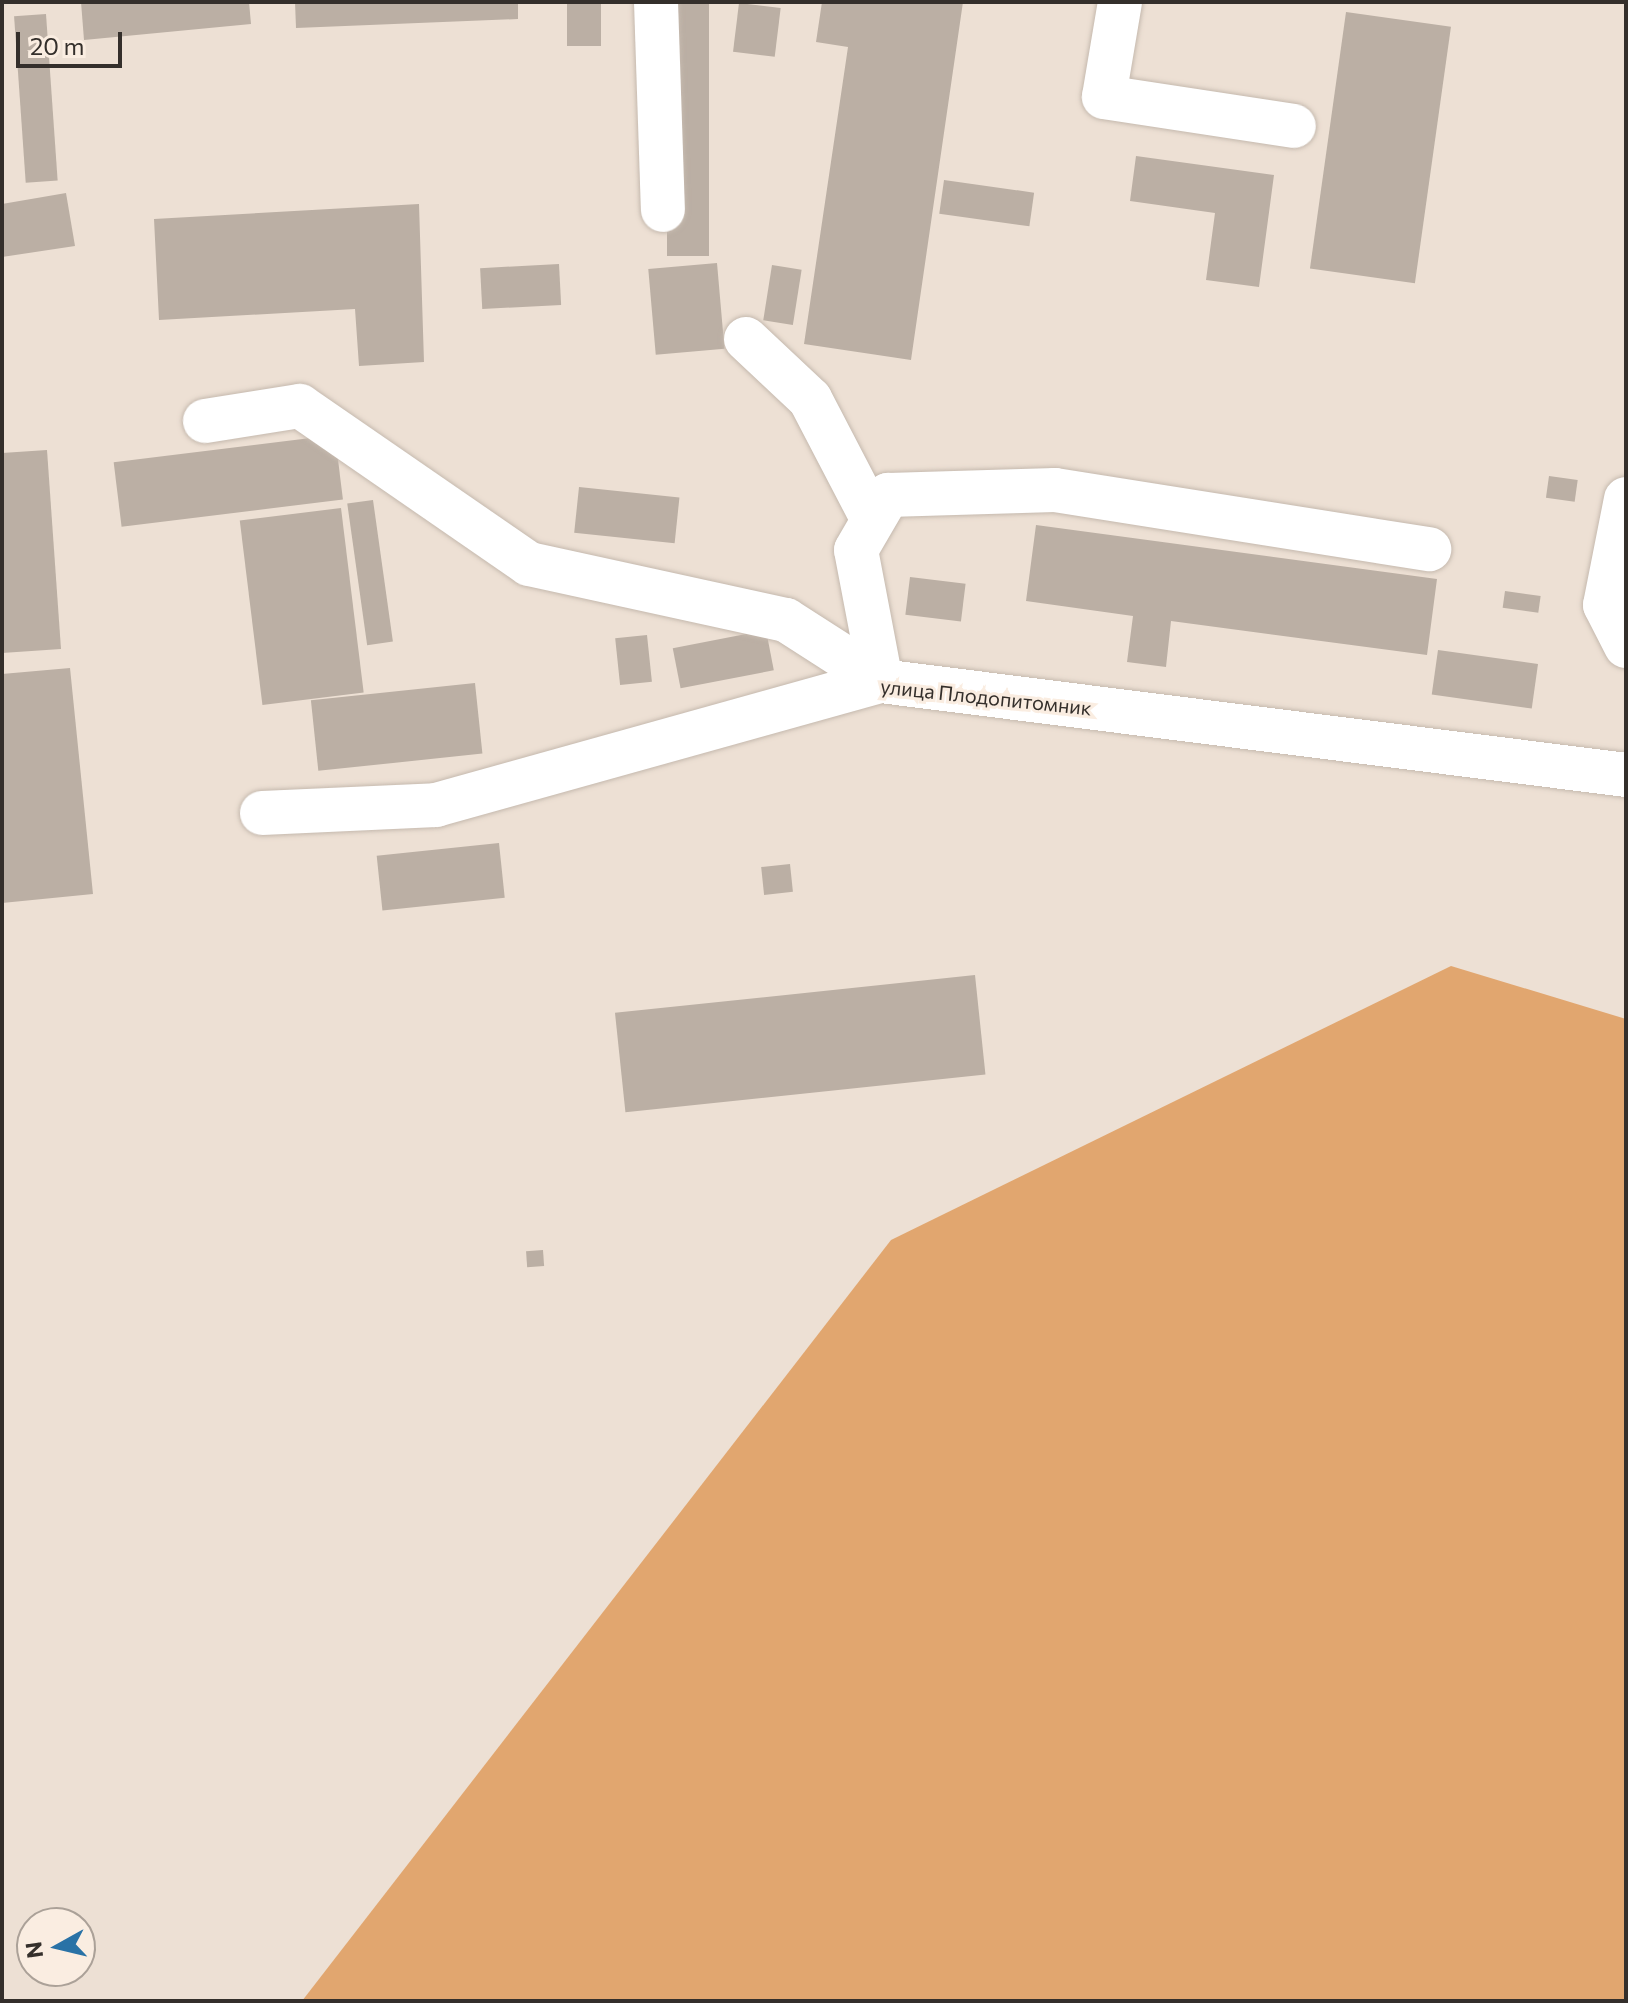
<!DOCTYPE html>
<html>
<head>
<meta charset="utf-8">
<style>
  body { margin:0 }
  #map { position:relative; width:1628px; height:2003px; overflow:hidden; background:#ede0d4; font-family:Commissioner,sans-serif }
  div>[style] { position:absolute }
  .forest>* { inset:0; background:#e1a66f }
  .building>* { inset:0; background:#bbafa4; transform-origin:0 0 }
  .roads { filter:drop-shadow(0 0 2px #c5b9ae) drop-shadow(0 0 2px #c5b9ae) }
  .minor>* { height:44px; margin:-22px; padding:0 22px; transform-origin:22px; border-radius:22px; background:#fff }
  span { translate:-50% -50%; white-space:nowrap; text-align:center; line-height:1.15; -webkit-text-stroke:6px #faede1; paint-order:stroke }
  .street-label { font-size:20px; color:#342f2b }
  .frame { position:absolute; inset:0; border:4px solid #342f2b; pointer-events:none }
  .north { position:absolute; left:16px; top:1907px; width:80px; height:80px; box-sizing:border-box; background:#faede1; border:2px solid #aba198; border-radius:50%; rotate:262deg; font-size:22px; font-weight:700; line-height:32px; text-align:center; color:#342f2b }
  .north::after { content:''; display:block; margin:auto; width:28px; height:36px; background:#2972a6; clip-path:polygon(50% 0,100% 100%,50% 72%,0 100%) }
  .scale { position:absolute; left:16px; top:32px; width:106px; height:36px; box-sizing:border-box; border:4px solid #342f2b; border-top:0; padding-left:10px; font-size:24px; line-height:28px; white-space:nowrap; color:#342f2b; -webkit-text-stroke:6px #faede1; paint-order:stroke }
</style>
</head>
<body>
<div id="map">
  <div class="forest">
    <i style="clip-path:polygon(1451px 966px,1626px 1019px,1626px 2001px,302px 2001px,891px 1240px)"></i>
  </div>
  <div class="building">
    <i style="clip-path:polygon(81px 2px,249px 2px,251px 24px,84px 40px)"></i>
    <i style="clip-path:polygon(295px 2px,518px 2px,518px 19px,296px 28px)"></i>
    <i style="left:567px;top:2px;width:34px;height:44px"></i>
    <i style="left:667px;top:2px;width:42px;height:254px"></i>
    <i style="clip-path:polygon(822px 2px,963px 2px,911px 360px,804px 344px,848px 47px,816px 42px)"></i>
    <i style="left:739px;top:3px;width:42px;height:49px;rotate:7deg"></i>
    <i style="left:1346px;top:12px;width:106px;height:259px;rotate:8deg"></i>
    <i style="left:46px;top:14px;width:167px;height:32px;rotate:86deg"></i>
    <i style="clip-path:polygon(1136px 156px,1274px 175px,1259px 287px,1206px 280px,1215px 213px,1130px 201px)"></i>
    <i style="left:944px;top:180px;width:91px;height:34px;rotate:8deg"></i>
    <i style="clip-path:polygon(66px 193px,75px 246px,2px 257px,2px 204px)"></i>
    <i style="clip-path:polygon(419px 204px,424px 362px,359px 366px,355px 309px,159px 320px,154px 219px)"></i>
    <i style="left:717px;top:263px;width:86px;height:69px;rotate:85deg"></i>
    <i style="left:559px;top:264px;width:41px;height:79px;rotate:87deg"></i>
    <i style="left:772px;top:265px;width:30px;height:56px;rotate:9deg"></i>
    <i style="left:335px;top:435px;width:65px;height:223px;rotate:83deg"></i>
    <i style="clip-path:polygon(47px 450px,61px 649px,2px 653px,2px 453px)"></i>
    <i style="left:1549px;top:476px;width:29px;height:22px;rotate:8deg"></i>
    <i style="left:579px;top:487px;width:101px;height:46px;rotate:6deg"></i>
    <i style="left:373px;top:500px;width:143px;height:26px;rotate:82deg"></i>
    <i style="left:341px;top:508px;width:186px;height:102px;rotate:83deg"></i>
    <i style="clip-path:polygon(1036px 525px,1437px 579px,1427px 655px,1171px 621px,1166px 667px,1127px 662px,1133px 616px,1026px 601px)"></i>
    <i style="left:910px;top:577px;width:56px;height:38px;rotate:7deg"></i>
    <i style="left:1505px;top:591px;width:36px;height:17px;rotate:8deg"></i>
    <i style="left:766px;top:630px;width:41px;height:95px;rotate:79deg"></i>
    <i style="left:647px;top:635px;width:47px;height:32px;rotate:84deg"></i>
    <i style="left:1438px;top:650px;width:101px;height:45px;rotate:8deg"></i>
    <i style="clip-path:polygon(70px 668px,93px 894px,2px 903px,2px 674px)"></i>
    <i style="left:475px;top:683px;width:71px;height:165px;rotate:84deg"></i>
    <i style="left:499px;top:843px;width:55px;height:123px;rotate:84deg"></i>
    <i style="left:790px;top:864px;width:28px;height:29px;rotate:84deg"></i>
    <i style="left:975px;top:975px;width:100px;height:362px;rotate:84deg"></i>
    <i style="left:543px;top:1250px;width:16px;height:17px;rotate:86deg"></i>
  </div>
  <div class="roads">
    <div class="minor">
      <i style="left:656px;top:2px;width:208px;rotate:88.1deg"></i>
      <i style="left:1120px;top:2px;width:96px;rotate:99.6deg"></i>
      <i style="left:1104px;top:97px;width:192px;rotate:8.7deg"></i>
      <i style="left:746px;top:339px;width:88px;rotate:43.2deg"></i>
      <i style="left:810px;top:399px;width:136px;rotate:62.5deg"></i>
      <i style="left:205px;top:421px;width:96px;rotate:-9deg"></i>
      <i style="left:300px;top:406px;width:278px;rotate:34.6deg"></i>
      <i style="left:529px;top:564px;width:263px;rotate:12.3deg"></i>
      <i style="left:786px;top:620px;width:113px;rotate:32.7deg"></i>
      <i style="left:881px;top:681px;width:133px;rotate:-100.8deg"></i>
      <i style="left:856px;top:550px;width:64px;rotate:-59.8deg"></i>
      <i style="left:888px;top:495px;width:167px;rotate:-1.7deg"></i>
      <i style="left:1055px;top:490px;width:379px;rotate:9deg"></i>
      <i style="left:1626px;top:499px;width:108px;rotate:101.2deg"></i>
      <i style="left:1605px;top:605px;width:46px;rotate:62.9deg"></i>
      <i style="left:262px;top:813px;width:174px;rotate:-2.6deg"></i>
      <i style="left:436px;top:805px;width:462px;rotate:-15.6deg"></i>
      <i style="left:881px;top:681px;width:751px;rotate:7.19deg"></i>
    </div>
  </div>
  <div class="street-label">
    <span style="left:986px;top:697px;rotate:6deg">улица Плодопитомник</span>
  </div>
  <div class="frame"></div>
  <div class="north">N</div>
  <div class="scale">20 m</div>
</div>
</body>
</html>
